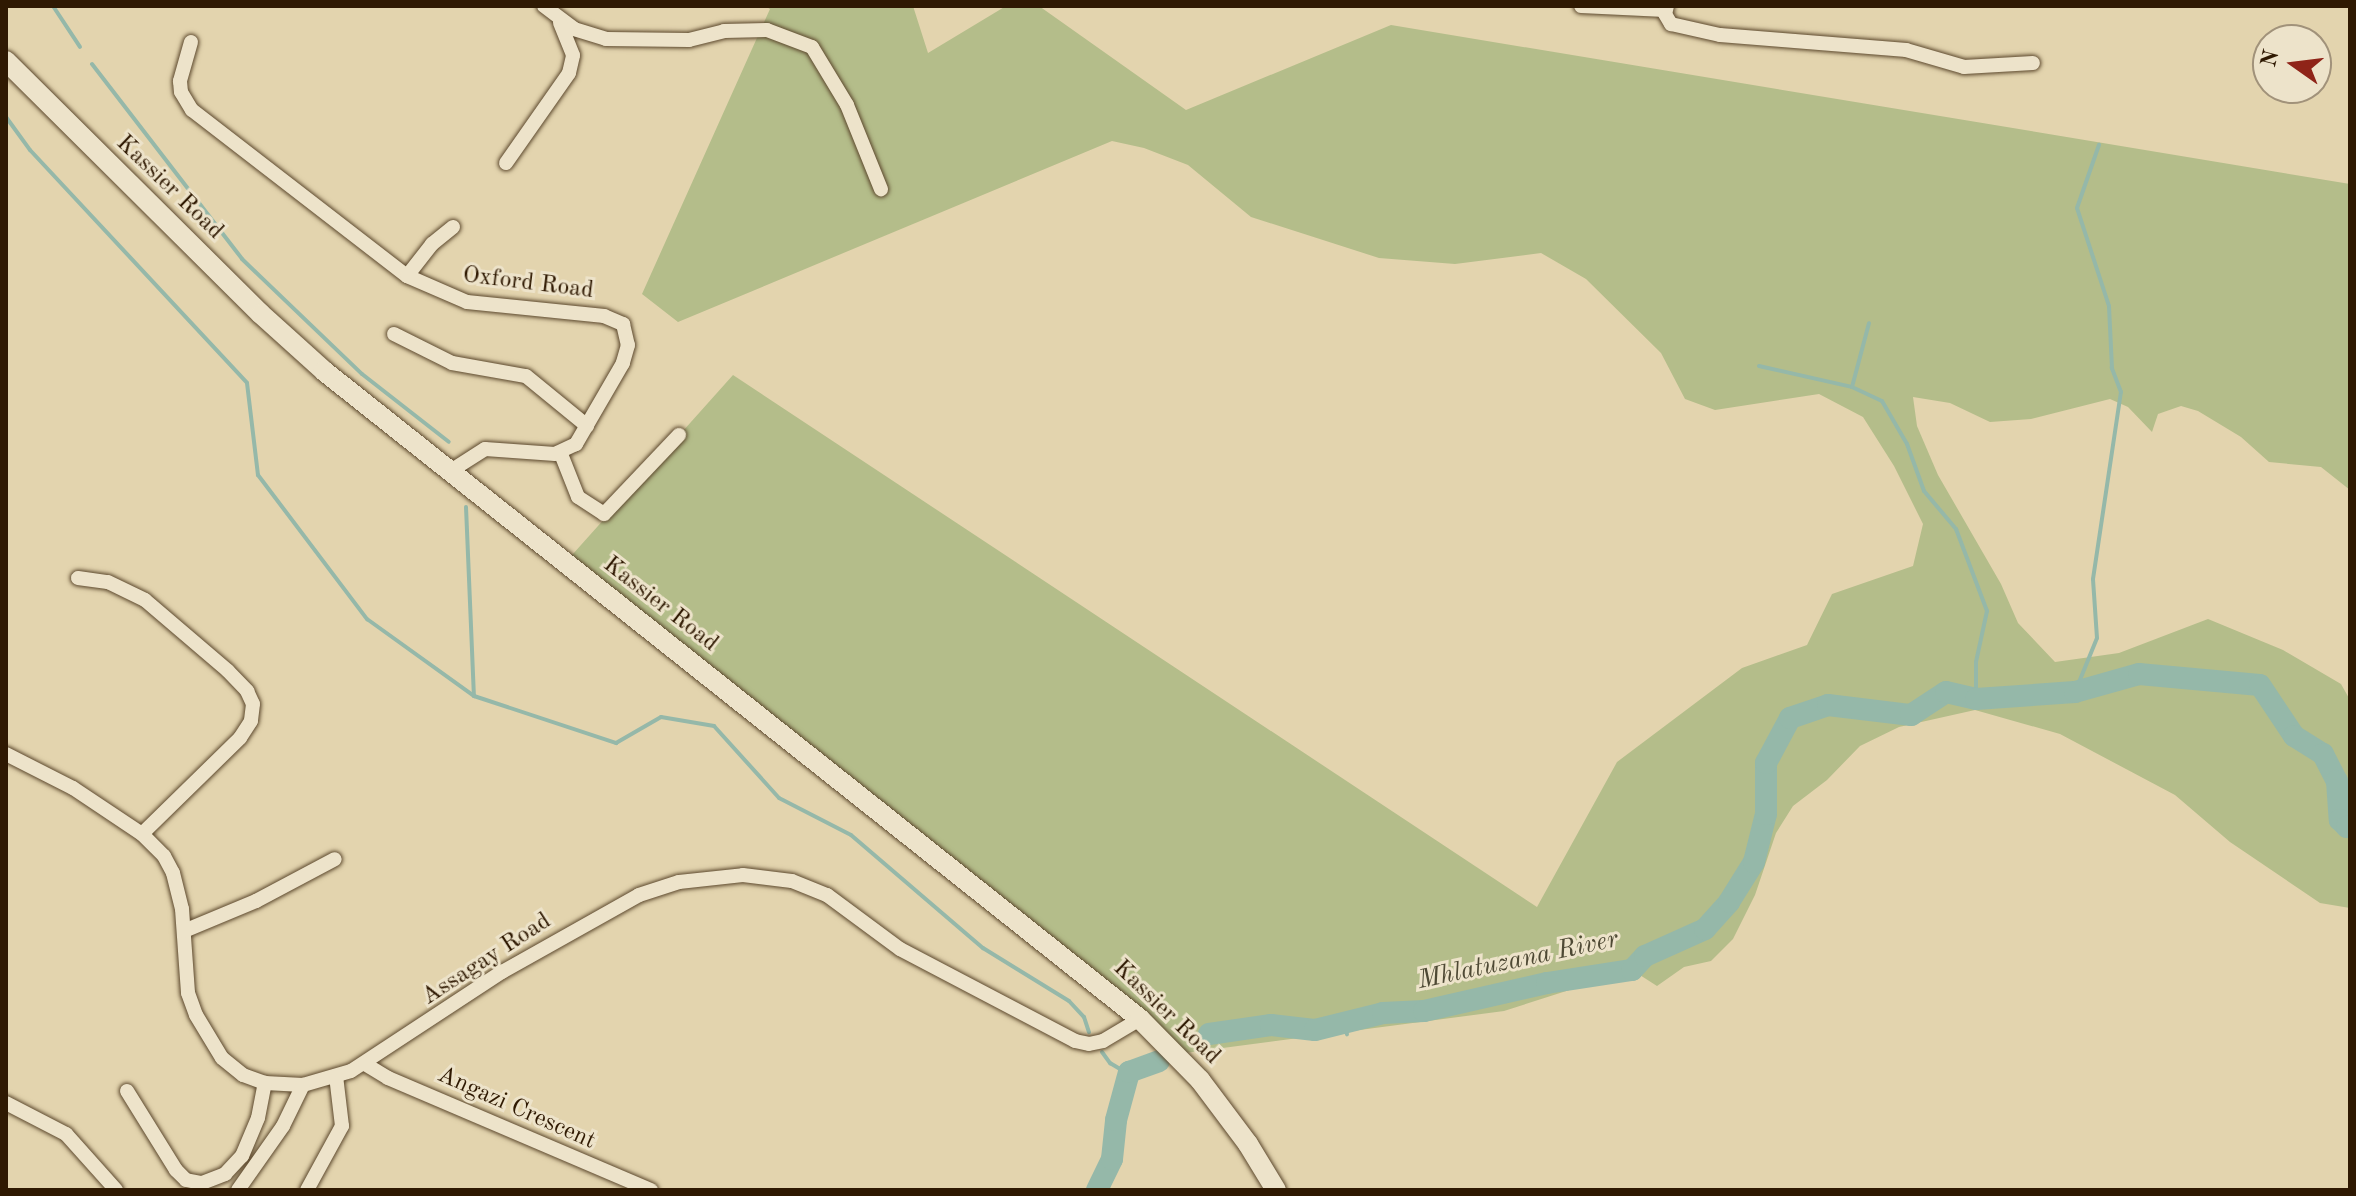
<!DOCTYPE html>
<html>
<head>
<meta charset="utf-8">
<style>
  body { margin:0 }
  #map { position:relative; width:2356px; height:1196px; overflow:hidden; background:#e3d4ae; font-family:"Old Standard TT",serif }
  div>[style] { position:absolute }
  .green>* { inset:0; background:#b4bd8a }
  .stream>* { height:4px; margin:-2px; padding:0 2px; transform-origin:2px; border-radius:2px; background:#95b8a9 }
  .river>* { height:22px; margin:-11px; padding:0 11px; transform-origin:11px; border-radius:11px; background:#95b8a9 }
  .roads { filter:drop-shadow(0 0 2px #5c482d) drop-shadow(0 0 2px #5c482d) }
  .street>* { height:14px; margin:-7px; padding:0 7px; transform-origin:7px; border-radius:7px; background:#ede3ca }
  .secondary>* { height:20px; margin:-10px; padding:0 10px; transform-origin:10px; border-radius:10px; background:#ede3ca }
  span { translate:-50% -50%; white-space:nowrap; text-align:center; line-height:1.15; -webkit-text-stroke:6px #ede3ca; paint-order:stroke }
  .street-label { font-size:24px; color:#2f1902 }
  .water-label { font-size:26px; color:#4e4934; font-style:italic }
  .frame { position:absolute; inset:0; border:8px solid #2f1902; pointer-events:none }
  .north { position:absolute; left:2252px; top:24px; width:80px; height:80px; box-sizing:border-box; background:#ede3ca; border:2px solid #a1927a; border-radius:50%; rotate:284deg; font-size:22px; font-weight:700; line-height:32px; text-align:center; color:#2f1902 }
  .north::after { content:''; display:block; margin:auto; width:28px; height:36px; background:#8f2418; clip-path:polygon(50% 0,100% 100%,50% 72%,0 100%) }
</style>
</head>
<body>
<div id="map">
  <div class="green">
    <i style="clip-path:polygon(765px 6px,913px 6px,928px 53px,1006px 6px,1039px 6px,1186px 110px,1391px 25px,2350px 184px,2350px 490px,2321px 467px,2269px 462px,2241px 437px,2198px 411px,2181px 406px,2158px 414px,2152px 432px,2128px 407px,2110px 399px,2031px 419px,1990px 422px,1950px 403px,1913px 397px,1917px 426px,1938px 475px,2001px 584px,2018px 623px,2055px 662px,2119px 653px,2208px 619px,2283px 650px,2341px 684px,2350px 700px,2350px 908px,2320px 903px,2230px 842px,2175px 795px,2060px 734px,1975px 710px,1899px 727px,1860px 746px,1827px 780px,1793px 806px,1776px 833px,1755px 895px,1733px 939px,1711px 961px,1684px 967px,1657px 986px,1632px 970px,1504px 1011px,1177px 1054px,564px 564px,733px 375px,1537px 907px,1617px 762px,1742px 668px,1807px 645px,1832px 594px,1913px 566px,1923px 524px,1894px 466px,1863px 417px,1819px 394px,1715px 410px,1685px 399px,1661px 353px,1586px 279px,1541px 253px,1455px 264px,1379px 258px,1251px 217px,1188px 165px,1144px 148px,1112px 141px,678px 322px,642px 294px,770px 9px)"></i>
  </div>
  <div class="stream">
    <i style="left:53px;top:6px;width:49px;rotate:56.6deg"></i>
    <i style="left:92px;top:64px;width:246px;rotate:52.4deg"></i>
    <i style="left:242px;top:259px;width:166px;rotate:43.8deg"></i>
    <i style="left:362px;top:374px;width:110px;rotate:38deg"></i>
    <i style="left:6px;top:117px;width:41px;rotate:54deg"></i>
    <i style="left:30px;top:150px;width:318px;rotate:47deg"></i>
    <i style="left:247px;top:383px;width:93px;rotate:83.2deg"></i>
    <i style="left:258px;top:475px;width:181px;rotate:52.9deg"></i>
    <i style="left:367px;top:619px;width:132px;rotate:35.7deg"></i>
    <i style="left:474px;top:696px;width:150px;rotate:18.3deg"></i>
    <i style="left:616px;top:743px;width:52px;rotate:-30deg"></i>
    <i style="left:661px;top:717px;width:54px;rotate:9.6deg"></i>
    <i style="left:714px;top:726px;width:97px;rotate:47.9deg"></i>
    <i style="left:779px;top:798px;width:81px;rotate:27.2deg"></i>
    <i style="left:851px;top:835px;width:174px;rotate:40.6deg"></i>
    <i style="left:983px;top:948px;width:101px;rotate:31.6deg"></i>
    <i style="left:1069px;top:1001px;width:22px;rotate:47deg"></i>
    <i style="left:1084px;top:1017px;width:16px;rotate:72deg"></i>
    <i style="left:1759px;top:366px;width:95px;rotate:12.7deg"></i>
    <i style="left:1852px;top:387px;width:33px;rotate:25deg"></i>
    <i style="left:1882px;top:401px;width:50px;rotate:59.8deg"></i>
    <i style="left:1907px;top:444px;width:50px;rotate:70.1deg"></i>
    <i style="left:1924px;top:491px;width:50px;rotate:49.9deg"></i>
    <i style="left:1956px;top:529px;width:88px;rotate:69.3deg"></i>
    <i style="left:1987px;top:611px;width:52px;rotate:102.2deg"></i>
    <i style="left:1976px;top:662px;width:37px;rotate:90deg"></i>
    <i style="left:1852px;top:387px;width:66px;rotate:-75.1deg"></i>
    <i style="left:466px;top:507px;width:189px;rotate:87.6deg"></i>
    <i style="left:2075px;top:692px;width:58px;rotate:-67.8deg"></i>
    <i style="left:2097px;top:638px;width:59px;rotate:-93.9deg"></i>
    <i style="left:2093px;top:579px;width:189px;rotate:-81.5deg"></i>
    <i style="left:2121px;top:392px;width:26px;rotate:-111deg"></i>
    <i style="left:2112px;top:368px;width:62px;rotate:-92.8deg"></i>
    <i style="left:2109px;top:306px;width:103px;rotate:-108.1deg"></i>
    <i style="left:2077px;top:208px;width:67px;rotate:-70.8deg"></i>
    <i style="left:1343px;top:1022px;width:13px;rotate:72deg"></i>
    <i style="left:1102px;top:1052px;width:14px;rotate:54deg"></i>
    <i style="left:1110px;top:1063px;width:21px;rotate:31deg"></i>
  </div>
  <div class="river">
    <i style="left:1209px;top:1034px;width:63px;rotate:-8.3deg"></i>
    <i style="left:1271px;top:1025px;width:44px;rotate:6.5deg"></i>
    <i style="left:1315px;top:1030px;width:70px;rotate:-14deg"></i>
    <i style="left:1383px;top:1013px;width:41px;rotate:-2.8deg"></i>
    <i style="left:1424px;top:1011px;width:126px;rotate:-12.8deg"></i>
    <i style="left:1547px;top:983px;width:86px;rotate:-8.7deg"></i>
    <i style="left:1632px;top:970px;width:19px;rotate:-47deg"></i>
    <i style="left:1645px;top:956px;width:66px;rotate:-24.2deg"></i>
    <i style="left:1705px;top:929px;width:36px;rotate:-48deg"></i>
    <i style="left:1729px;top:902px;width:47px;rotate:-58deg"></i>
    <i style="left:1754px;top:862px;width:49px;rotate:-76deg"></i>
    <i style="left:1766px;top:814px;width:51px;rotate:-90deg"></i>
    <i style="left:1766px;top:763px;width:51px;rotate:-61.9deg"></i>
    <i style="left:1790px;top:718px;width:40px;rotate:-18.9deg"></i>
    <i style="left:1828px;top:705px;width:84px;rotate:6.9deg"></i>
    <i style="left:1911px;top:715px;width:42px;rotate:-33.3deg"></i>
    <i style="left:1946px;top:692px;width:31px;rotate:13deg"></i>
    <i style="left:1976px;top:699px;width:99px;rotate:-4deg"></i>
    <i style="left:2075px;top:692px;width:66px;rotate:-15.7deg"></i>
    <i style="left:2139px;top:674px;width:121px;rotate:5.2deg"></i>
    <i style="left:2260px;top:685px;width:61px;rotate:56.3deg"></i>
    <i style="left:2294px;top:736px;width:34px;rotate:32deg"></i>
    <i style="left:2323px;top:754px;width:30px;rotate:63deg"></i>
    <i style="left:2337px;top:781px;width:39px;rotate:86deg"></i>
    <i style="left:2340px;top:820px;width:10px;rotate:45deg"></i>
    <i style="left:2347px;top:827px;width:3px;rotate:-18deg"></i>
    <i style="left:1097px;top:1190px;width:34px;rotate:-64deg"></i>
    <i style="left:1112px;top:1159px;width:39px;rotate:-84deg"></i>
    <i style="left:1116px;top:1120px;width:50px;rotate:-74.8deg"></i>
    <i style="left:1129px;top:1072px;width:32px;rotate:-20deg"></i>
  </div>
  <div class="roads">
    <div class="street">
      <i style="left:544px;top:6px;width:38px;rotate:37deg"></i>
      <i style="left:574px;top:29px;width:34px;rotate:17deg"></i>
      <i style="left:606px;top:39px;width:83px;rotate:0.7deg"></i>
      <i style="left:689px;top:40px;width:36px;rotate:-14deg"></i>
      <i style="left:724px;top:31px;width:43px;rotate:-1.3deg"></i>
      <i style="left:767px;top:30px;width:48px;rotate:20.7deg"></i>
      <i style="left:812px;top:47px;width:68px;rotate:58.9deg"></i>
      <i style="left:847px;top:105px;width:91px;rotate:68deg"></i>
      <i style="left:1581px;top:6px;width:84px;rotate:2.7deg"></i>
      <i style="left:1667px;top:6px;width:8px;rotate:104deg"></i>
      <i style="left:1665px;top:14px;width:12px;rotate:59deg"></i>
      <i style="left:1671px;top:24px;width:50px;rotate:12.7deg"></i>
      <i style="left:1720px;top:35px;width:187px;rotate:4.6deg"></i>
      <i style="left:1906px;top:50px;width:60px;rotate:16.3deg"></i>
      <i style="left:1964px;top:67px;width:69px;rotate:-3.3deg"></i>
      <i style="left:191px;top:42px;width:41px;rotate:105.8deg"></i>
      <i style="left:180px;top:81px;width:11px;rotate:85deg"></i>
      <i style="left:181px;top:92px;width:21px;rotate:59deg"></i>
      <i style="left:192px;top:110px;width:272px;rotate:37.7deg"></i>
      <i style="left:407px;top:276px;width:65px;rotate:23.4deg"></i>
      <i style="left:467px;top:302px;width:138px;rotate:5.8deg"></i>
      <i style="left:604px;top:316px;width:21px;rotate:23deg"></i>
      <i style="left:623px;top:324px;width:22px;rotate:77deg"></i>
      <i style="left:628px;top:345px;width:19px;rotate:106deg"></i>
      <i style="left:623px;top:363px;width:94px;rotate:120.1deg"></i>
      <i style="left:576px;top:444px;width:23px;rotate:155deg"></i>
      <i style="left:555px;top:454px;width:70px;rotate:-175.9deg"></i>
      <i style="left:485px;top:449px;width:43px;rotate:147.4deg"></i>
      <i style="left:506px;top:163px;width:110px;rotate:-55deg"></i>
      <i style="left:569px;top:73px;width:18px;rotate:-77deg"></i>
      <i style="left:573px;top:55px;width:35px;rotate:-112deg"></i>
      <i style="left:407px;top:276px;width:41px;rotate:-52deg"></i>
      <i style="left:432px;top:244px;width:27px;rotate:-39deg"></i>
      <i style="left:394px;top:334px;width:65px;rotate:26.6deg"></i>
      <i style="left:452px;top:363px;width:75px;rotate:10deg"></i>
      <i style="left:526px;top:376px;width:79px;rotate:39.3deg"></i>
      <i style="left:561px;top:454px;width:46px;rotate:68.4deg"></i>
      <i style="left:578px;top:497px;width:31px;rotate:33deg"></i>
      <i style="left:604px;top:514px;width:109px;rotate:-46.5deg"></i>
      <i style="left:78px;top:578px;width:30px;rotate:8deg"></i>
      <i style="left:108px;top:582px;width:41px;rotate:25.9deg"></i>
      <i style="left:145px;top:600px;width:109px;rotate:40.5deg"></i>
      <i style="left:228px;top:671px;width:28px;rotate:46deg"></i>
      <i style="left:247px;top:691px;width:14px;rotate:65deg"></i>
      <i style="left:253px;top:704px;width:17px;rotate:97deg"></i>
      <i style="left:251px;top:721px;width:20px;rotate:123deg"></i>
      <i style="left:240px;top:738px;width:137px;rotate:135.6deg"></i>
      <i style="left:6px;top:754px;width:75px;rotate:26.9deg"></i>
      <i style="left:73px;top:788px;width:83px;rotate:33.7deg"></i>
      <i style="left:142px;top:834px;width:31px;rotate:45deg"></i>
      <i style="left:164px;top:856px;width:19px;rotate:62deg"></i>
      <i style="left:173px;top:873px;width:37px;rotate:76deg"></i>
      <i style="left:182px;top:909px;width:84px;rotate:85.9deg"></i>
      <i style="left:188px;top:993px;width:23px;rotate:70deg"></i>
      <i style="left:196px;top:1015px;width:50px;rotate:58.8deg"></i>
      <i style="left:222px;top:1058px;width:27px;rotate:39deg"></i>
      <i style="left:243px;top:1075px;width:23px;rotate:20deg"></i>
      <i style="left:265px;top:1083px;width:38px;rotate:3deg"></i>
      <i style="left:303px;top:1085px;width:50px;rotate:-16.3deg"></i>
      <i style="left:351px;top:1071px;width:181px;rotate:-33.3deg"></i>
      <i style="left:502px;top:972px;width:157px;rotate:-29.3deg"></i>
      <i style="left:639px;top:895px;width:42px;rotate:-18deg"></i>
      <i style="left:679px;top:882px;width:64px;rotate:-6.2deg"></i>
      <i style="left:743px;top:875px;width:49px;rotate:7deg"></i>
      <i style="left:792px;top:881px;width:38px;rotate:22deg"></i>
      <i style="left:827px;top:895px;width:91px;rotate:36.5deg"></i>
      <i style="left:900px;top:949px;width:198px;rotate:27.7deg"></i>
      <i style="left:1075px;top:1041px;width:14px;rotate:12deg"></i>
      <i style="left:1089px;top:1044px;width:14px;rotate:-12deg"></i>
      <i style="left:1103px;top:1041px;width:43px;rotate:-30.7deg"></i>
      <i style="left:184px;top:931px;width:78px;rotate:-22.6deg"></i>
      <i style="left:256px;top:901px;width:89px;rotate:-28deg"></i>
      <i style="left:365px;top:1064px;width:27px;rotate:31deg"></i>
      <i style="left:388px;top:1078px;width:286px;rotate:23.1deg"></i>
      <i style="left:127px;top:1091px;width:93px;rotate:58.2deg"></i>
      <i style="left:176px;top:1170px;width:14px;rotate:45deg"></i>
      <i style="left:186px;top:1180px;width:16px;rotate:11deg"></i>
      <i style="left:202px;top:1183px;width:25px;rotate:-21deg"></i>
      <i style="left:225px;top:1174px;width:25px;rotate:-47deg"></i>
      <i style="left:242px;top:1156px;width:41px;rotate:-67.2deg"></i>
      <i style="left:258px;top:1118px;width:36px;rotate:-79deg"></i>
      <i style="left:6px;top:1103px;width:68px;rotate:27.3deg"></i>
      <i style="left:66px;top:1134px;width:75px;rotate:48.2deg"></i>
      <i style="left:238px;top:1190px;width:78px;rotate:-54.9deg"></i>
      <i style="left:283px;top:1126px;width:46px;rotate:-64deg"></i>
      <i style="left:307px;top:1190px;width:73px;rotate:-61.3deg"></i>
      <i style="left:342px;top:1126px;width:50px;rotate:-96.8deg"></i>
    </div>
    <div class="secondary">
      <i style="left:6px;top:61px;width:359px;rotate:44.8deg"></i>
      <i style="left:261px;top:314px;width:85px;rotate:42.1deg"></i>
      <i style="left:324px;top:371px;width:1042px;rotate:38.45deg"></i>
      <i style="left:1140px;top:1019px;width:86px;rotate:45.5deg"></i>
      <i style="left:1200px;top:1080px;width:80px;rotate:53.1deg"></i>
      <i style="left:1248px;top:1144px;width:54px;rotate:58.7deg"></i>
    </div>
  </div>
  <div class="street-label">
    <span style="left:169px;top:188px;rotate:44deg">Kassier Road</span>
    <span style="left:528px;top:284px;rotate:7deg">Oxford Road</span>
    <span style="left:660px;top:605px;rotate:38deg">Kassier Road</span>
    <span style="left:487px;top:960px;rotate:-33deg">Assagay Road</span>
    <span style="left:1166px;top:1013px;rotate:44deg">Kassier Road</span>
    <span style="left:516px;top:1109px;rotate:24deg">Angazi Crescent</span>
  </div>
  <div class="water-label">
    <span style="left:1518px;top:961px;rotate:-12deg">Mhlatuzana River</span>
  </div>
  <div class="frame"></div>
  <div class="north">N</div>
</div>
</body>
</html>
